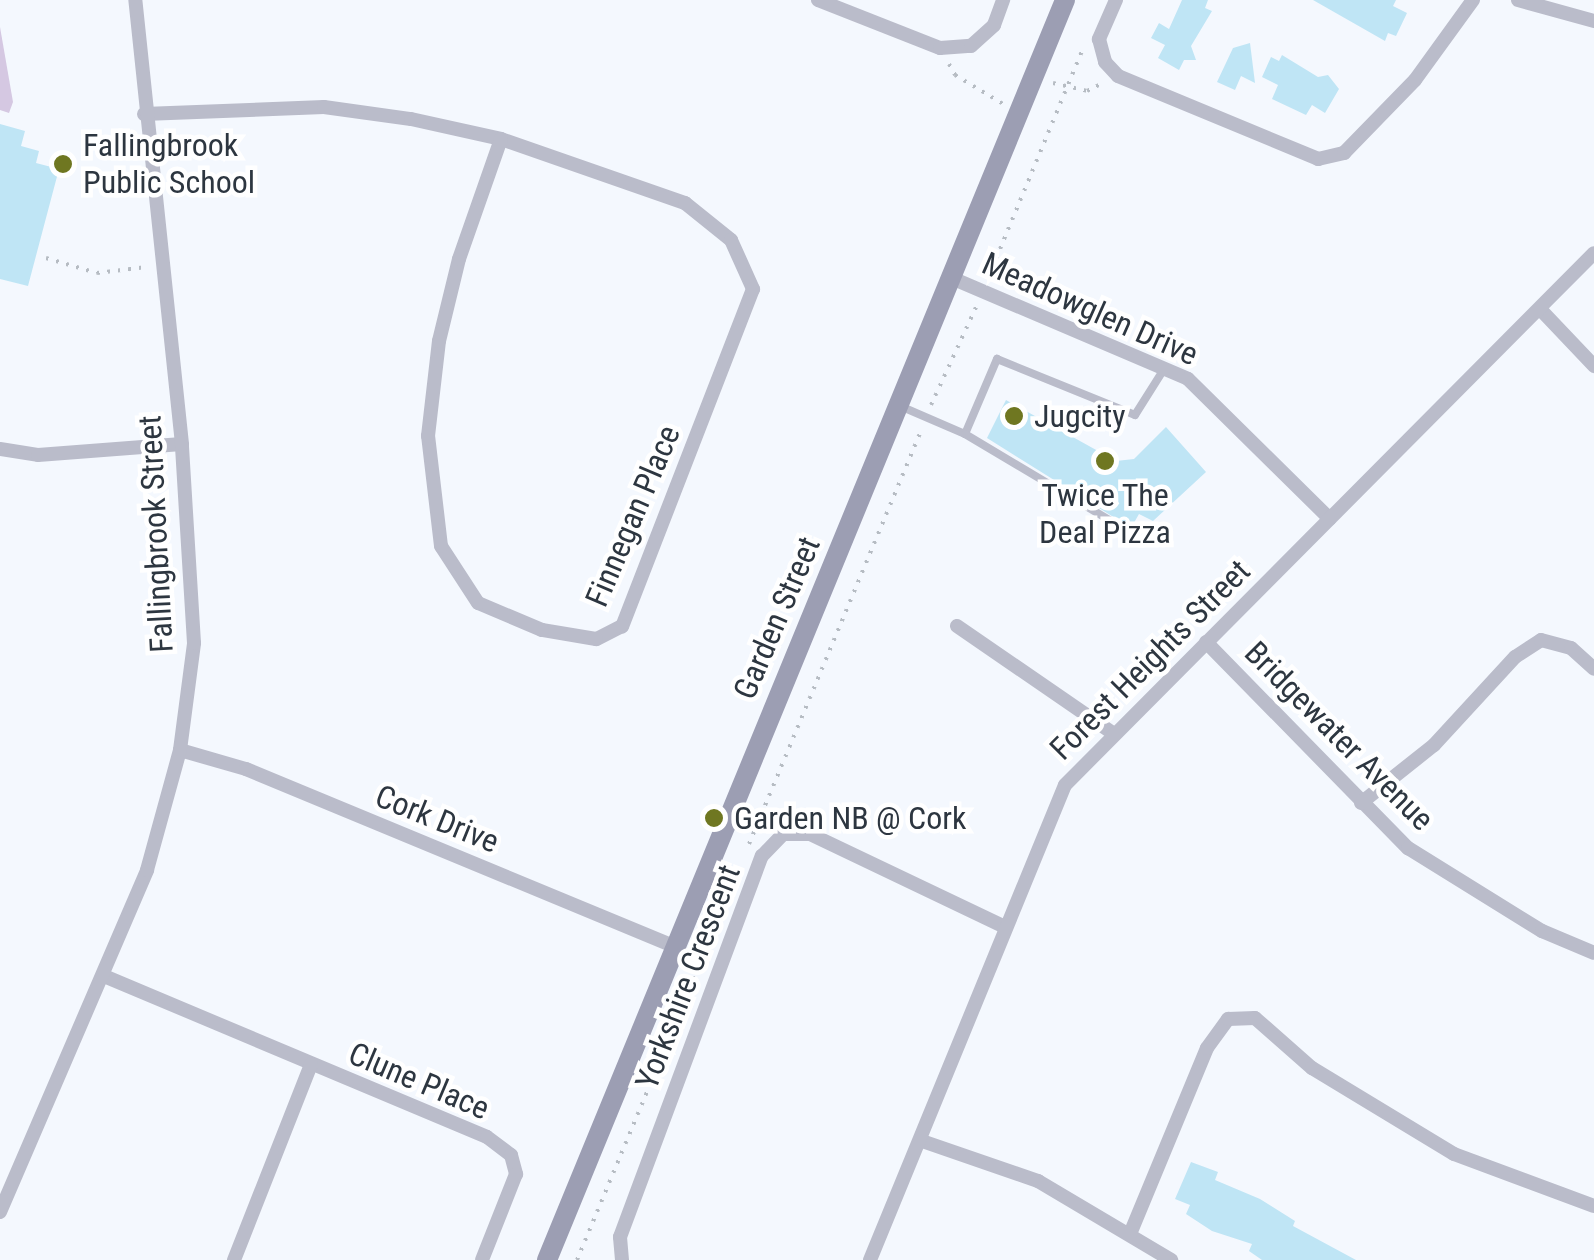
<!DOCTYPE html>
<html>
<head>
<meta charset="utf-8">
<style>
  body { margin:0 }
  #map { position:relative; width:1594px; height:1260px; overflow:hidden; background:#f4f8fe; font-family:"Roboto Condensed",sans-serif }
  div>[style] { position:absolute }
  .green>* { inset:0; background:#d5c8e2 }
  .building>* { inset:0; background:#bfe5f5 }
  .path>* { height:4px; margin-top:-2px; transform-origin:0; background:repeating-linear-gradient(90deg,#b6bcc3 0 2.5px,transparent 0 10.5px) }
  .lane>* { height:8px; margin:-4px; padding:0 4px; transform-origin:4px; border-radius:4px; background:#babcca }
  .street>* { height:14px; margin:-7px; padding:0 7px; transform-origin:7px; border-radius:7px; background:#babcca }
  .secondary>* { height:20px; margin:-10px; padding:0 10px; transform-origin:10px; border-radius:10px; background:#9c9eb3 }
  .dots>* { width:28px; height:28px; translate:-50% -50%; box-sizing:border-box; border:5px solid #fff; border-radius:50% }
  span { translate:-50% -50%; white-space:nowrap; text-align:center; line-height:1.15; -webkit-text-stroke:9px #fff; paint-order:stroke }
  .poi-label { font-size:32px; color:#2d3640 }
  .left { translate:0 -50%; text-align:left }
  .street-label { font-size:32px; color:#2d3640 }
</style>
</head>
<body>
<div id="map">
  <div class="green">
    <i style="clip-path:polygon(0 27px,13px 102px,9px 113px,0 110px)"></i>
  </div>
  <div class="building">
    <i style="clip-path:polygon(1182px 0,1208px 0,1205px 8px,1212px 11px,1191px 46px,1196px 60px,1184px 60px,1179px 70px,1158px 58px,1165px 45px,1151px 38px,1159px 23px,1169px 29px)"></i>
    <i style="clip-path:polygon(1313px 0,1396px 0,1393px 6px,1407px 13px,1396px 36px,1388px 33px,1385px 41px)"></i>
    <i style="clip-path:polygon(1250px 43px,1255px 83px,1241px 76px,1235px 90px,1217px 82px,1233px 48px)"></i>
    <i style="clip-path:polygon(1282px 55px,1318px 77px,1328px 75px,1339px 89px,1325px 113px,1312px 105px,1306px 115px,1272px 99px,1278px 85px,1262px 77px,1271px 57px,1279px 61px)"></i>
    <i style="clip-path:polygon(0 124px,25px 131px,21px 146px,39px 151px,36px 163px,59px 169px,28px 286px,0 279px)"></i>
    <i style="clip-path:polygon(1006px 400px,1116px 461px,1134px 459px,1166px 427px,1206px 472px,1153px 521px,1139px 514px,1131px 528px,987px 438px)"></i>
    <i style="clip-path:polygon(1191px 1162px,1218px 1172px,1215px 1180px,1260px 1199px,1295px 1221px,1293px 1226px,1356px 1260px,1262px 1260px,1249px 1251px,1252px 1244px,1212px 1231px,1186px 1214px,1190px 1205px,1175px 1199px)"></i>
  </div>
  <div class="path">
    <i style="left:949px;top:64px;width:13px;rotate:61deg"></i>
    <i style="left:955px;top:75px;width:58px;rotate:31deg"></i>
    <i style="left:1053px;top:83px;width:35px;rotate:13deg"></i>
    <i style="left:1087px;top:91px;width:20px;rotate:-27deg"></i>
    <i style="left:46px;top:258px;width:53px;rotate:16.4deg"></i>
    <i style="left:97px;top:273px;width:50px;rotate:-6.8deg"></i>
    <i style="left:988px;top:278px;width:251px;rotate:-67.5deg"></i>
    <i style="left:931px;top:405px;width:110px;rotate:-65.3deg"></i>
    <i style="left:749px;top:844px;width:451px;rotate:-67.4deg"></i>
    <i style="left:577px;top:1260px;width:386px;rotate:-67.4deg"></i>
  </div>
  <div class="lane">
    <i style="left:900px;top:406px;width:71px;rotate:23.3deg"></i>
    <i style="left:965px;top:434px;width:82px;rotate:-66.9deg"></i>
    <i style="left:997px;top:359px;width:149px;rotate:22.1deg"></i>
    <i style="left:1135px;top:415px;width:54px;rotate:-57.8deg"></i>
    <i style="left:965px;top:434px;width:182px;rotate:30.8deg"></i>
  </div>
  <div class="street">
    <i style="left:818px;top:0;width:131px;rotate:21.5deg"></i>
    <i style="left:940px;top:48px;width:31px;rotate:-4deg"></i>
    <i style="left:971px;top:46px;width:31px;rotate:-42deg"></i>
    <i style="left:994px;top:25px;width:27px;rotate:-70deg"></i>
    <i style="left:1116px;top:0;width:43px;rotate:113.6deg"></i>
    <i style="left:1099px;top:39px;width:24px;rotate:75deg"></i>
    <i style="left:1105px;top:62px;width:19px;rotate:47deg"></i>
    <i style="left:1118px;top:76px;width:217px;rotate:22.5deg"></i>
    <i style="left:1318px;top:159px;width:27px;rotate:-13deg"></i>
    <i style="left:1344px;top:153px;width:102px;rotate:-45.8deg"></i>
    <i style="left:1415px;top:80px;width:99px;rotate:-54.1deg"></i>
    <i style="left:1518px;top:0;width:79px;rotate:15.4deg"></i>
    <i style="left:144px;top:114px;width:180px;rotate:-2.2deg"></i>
    <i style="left:324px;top:107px;width:88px;rotate:7.9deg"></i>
    <i style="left:411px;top:119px;width:92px;rotate:12.5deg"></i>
    <i style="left:501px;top:139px;width:195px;rotate:19.2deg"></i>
    <i style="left:685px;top:203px;width:59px;rotate:38.8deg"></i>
    <i style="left:731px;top:240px;width:54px;rotate:65.8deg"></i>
    <i style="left:753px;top:289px;width:362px;rotate:111.2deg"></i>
    <i style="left:622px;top:626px;width:29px;rotate:153deg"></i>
    <i style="left:596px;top:639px;width:55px;rotate:-170.5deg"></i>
    <i style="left:542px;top:630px;width:69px;rotate:-157.1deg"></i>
    <i style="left:478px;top:603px;width:68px;rotate:-123deg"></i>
    <i style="left:441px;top:546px;width:111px;rotate:-96.7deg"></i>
    <i style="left:428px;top:436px;width:96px;rotate:-83.4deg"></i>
    <i style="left:439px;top:341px;width:84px;rotate:-76.3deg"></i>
    <i style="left:459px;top:259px;width:127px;rotate:-70.7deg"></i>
    <i style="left:954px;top:279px;width:254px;rotate:23.1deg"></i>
    <i style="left:1188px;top:379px;width:199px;rotate:44.6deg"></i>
    <i style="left:1540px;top:309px;width:79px;rotate:46.5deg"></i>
    <i style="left:0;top:449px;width:38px;rotate:9deg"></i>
    <i style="left:38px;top:455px;width:144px;rotate:-4.4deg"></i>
    <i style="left:957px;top:626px;width:191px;rotate:34.5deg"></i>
    <i style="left:1206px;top:642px;width:289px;rotate:45.6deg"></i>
    <i style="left:1408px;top:848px;width:158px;rotate:31.8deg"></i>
    <i style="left:1542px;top:931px;width:56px;rotate:22.9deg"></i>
    <i style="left:180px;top:750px;width:69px;rotate:16.1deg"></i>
    <i style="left:246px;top:769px;width:460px;rotate:22.5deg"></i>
    <i style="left:1361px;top:803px;width:93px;rotate:-38.5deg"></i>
    <i style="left:1434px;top:745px;width:120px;rotate:-47.4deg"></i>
    <i style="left:1515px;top:657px;width:31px;rotate:-33deg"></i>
    <i style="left:1541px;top:640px;width:31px;rotate:15deg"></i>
    <i style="left:1571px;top:648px;width:31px;rotate:42deg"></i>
    <i style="left:104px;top:976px;width:415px;rotate:22.8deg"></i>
    <i style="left:487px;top:1137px;width:30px;rotate:37deg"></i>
    <i style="left:511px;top:1155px;width:20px;rotate:75deg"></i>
    <i style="left:516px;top:1174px;width:92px;rotate:111.6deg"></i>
    <i style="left:922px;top:1141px;width:123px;rotate:19deg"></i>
    <i style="left:1038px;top:1181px;width:155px;rotate:30.7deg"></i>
    <i style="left:0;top:1212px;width:372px;rotate:-66.7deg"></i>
    <i style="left:147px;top:870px;width:124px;rotate:-74.6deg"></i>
    <i style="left:180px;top:750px;width:108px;rotate:-82.5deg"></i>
    <i style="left:194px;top:643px;width:199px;rotate:-93.5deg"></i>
    <i style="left:182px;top:444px;width:446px;rotate:-96deg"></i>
    <i style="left:1130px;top:1234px;width:201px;rotate:-67.5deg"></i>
    <i style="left:1207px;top:1048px;width:36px;rotate:-54deg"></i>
    <i style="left:1228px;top:1019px;width:27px;rotate:-2deg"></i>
    <i style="left:1255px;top:1018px;width:76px;rotate:41.3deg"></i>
    <i style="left:1312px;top:1068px;width:166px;rotate:31.2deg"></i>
    <i style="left:1454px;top:1154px;width:149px;rotate:20.4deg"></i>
    <i style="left:234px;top:1260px;width:210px;rotate:-68.5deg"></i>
    <i style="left:622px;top:1260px;width:23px;rotate:-95deg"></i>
    <i style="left:620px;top:1237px;width:407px;rotate:-69.6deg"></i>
    <i style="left:762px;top:856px;width:30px;rotate:-46deg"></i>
    <i style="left:783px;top:834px;width:27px"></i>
    <i style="left:810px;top:834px;width:214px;rotate:25.5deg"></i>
    <i style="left:870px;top:1260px;width:513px;rotate:-67.68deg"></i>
    <i style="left:1065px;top:785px;width:750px;rotate:-45.16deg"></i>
  </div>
  <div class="secondary">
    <i style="left:547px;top:1260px;width:1362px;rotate:-67.65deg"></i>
  </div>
  <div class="dots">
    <i style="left:63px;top:164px;background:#6f7721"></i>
    <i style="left:1014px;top:416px;background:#6f7721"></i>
    <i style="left:1105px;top:461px;background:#6f7721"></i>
    <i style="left:714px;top:818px;background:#6f7721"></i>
  </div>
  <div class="poi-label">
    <span class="left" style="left:83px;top:164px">Fallingbrook<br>Public School</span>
    <span class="left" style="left:1034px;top:416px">Jugcity</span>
    <span style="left:1105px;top:514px">Twice The<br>Deal Pizza</span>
    <span class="left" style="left:734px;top:818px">Garden NB @ Cork</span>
  </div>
  <div class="street-label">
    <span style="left:1090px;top:309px;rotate:24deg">Meadowglen Drive</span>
    <span style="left:633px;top:516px;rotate:-67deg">Finnegan Place</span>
    <span style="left:156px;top:534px;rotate:-93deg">Fallingbrook Street</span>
    <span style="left:777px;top:618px;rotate:-67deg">Garden Street</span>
    <span style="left:1150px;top:660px;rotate:-45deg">Forest Heights Street</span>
    <span style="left:1339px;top:736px;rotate:45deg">Bridgewater Avenue</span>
    <span style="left:437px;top:819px;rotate:22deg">Cork Drive</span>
    <span style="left:688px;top:977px;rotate:-69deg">Yorkshire Crescent</span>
    <span style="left:419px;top:1081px;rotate:23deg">Clune Place</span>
  </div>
</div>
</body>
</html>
